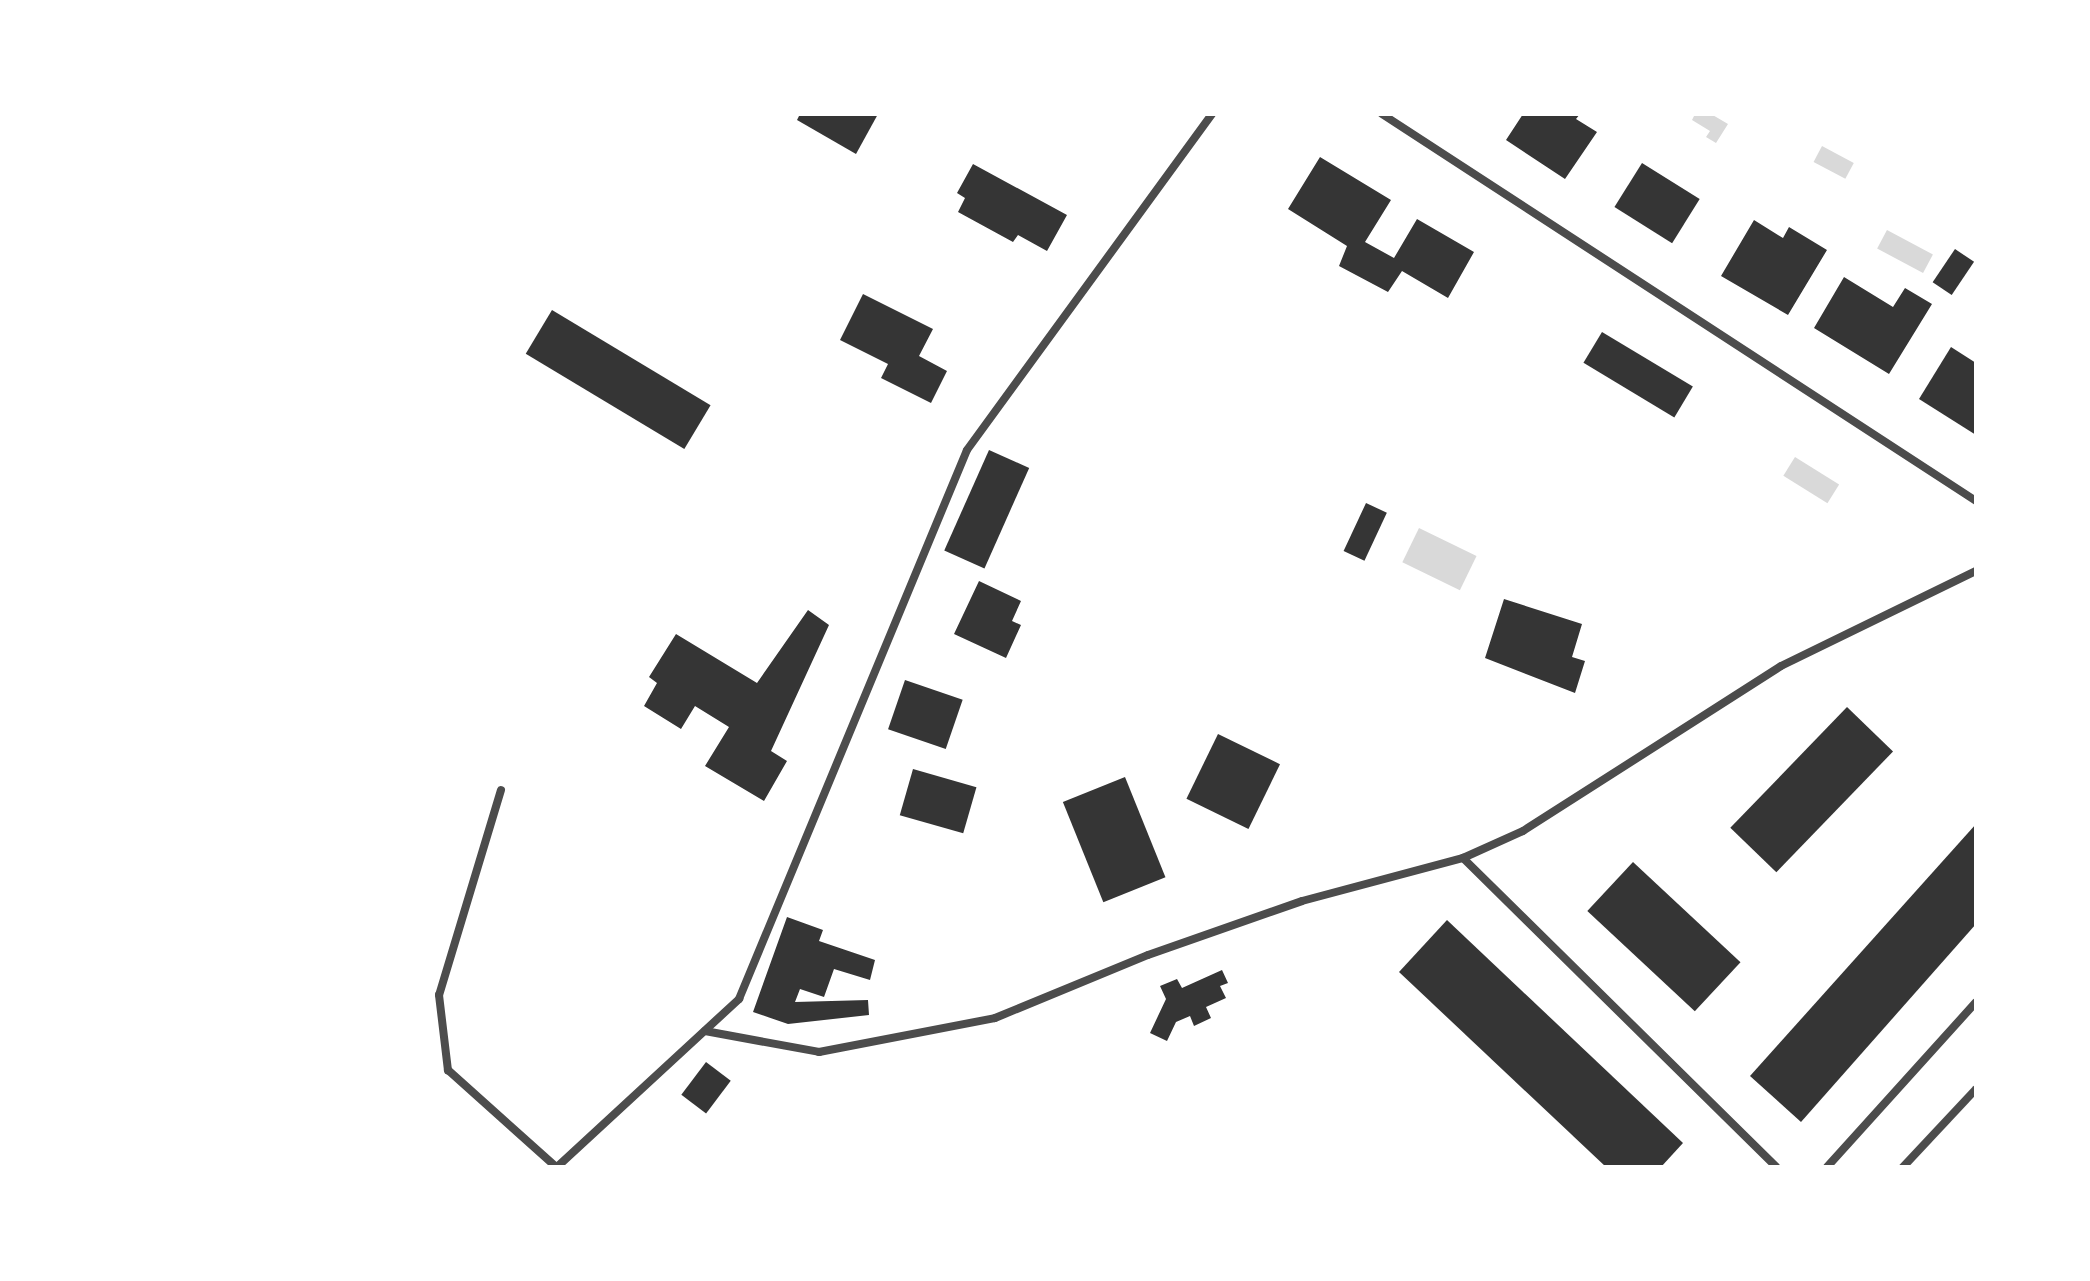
<!DOCTYPE html>
<html>
<head>
<meta charset="utf-8">
<style>
  body { margin:0 }
  #map { position:relative; width:2090px; height:1281px; overflow:hidden; background:#fff; font-family:Merriweather,serif }
  div>[style] { position:absolute }
  .water>* { inset:0; background:#d9d9d9; transform-origin:0 0 }
  .building>* { inset:0; background:#353535; transform-origin:0 0 }
  .minor>* { height:8px; margin:-4px; padding:0 4px; transform-origin:4px; border-radius:4px; background:#4c4c4c }
  span { translate:-50% -50%; white-space:nowrap; text-align:center; line-height:1.15; -webkit-text-stroke:8px #fff; paint-order:stroke }
  .frame { position:absolute; inset:0; border:116px solid #fff; pointer-events:none }
</style>
</head>
<body>
<div id="map">
  <div class="water">
    <i style="clip-path:polygon(1695px 114px,1711px 114px,1728px 124px,1716px 143px,1706px 137px,1710px 131px,1692px 120px)"></i>
    <i style="left:1822px;top:146px;width:36px;height:18px;rotate:28deg"></i>
    <i style="left:1887px;top:230px;width:52px;height:21px;rotate:28deg"></i>
    <i style="left:1795px;top:457px;width:52px;height:22px;rotate:32deg"></i>
    <i style="left:1419px;top:528px;width:64px;height:38px;rotate:26deg"></i>
  </div>
  <div class="building">
    <i style="clip-path:polygon(800px 114px,878px 114px,856px 154px,797px 120px)"></i>
    <i style="clip-path:polygon(1523px 114px,1580px 114px,1576px 119px,1597px 132px,1565px 179px,1506px 140px)"></i>
    <i style="clip-path:polygon(1320px 157px,1391px 200px,1365px 242px,1394px 258px,1417px 219px,1474px 252px,1448px 298px,1402px 271px,1388px 292px,1339px 266px,1347px 246px,1288px 209px)"></i>
    <i style="left:1642px;top:163px;width:68px;height:52px;rotate:32deg"></i>
    <i style="clip-path:polygon(973px 164px,1067px 215px,1047px 251px,1018px 235px,1013px 242px,958px 212px,965px 198px,957px 193px)"></i>
    <i style="clip-path:polygon(1754px 220px,1783px 238px,1789px 227px,1827px 250px,1788px 315px,1721px 276px)"></i>
    <i style="left:1955px;top:249px;width:23px;height:40px;rotate:34deg"></i>
    <i style="clip-path:polygon(1844px 277px,1893px 307px,1905px 288px,1932px 304px,1889px 374px,1814px 328px)"></i>
    <i style="clip-path:polygon(863px 294px,933px 329px,919px 356px,947px 371px,931px 403px,881px 378px,888px 364px,840px 340px)"></i>
    <i style="left:552px;top:310px;width:185px;height:51px;rotate:31deg"></i>
    <i style="left:1602px;top:332px;width:106px;height:36px;rotate:31deg"></i>
    <i style="clip-path:polygon(1951px 347px,1976px 363px,1976px 435px,1919px 399px)"></i>
    <i style="left:989px;top:450px;width:44px;height:110px;rotate:24deg"></i>
    <i style="left:1366px;top:503px;width:23px;height:53px;rotate:25deg"></i>
    <i style="clip-path:polygon(979px 581px,1021px 601px,1012px 621px,1021px 625px,1006px 658px,954px 634px)"></i>
    <i style="clip-path:polygon(1504px 599px,1582px 624px,1572px 657px,1585px 661px,1575px 693px,1485px 658px)"></i>
    <i style="clip-path:polygon(808px 610px,829px 625px,771px 751px,787px 761px,764px 801px,705px 766px,729px 727px,695px 706px,681px 729px,644px 706px,657px 683px,649px 677px,676px 634px,757px 683px)"></i>
    <i style="left:905px;top:680px;width:61px;height:52px;rotate:19deg"></i>
    <i style="left:1847px;top:707px;width:64px;height:168px;rotate:44deg"></i>
    <i style="left:1218px;top:734px;width:69px;height:72px;rotate:26deg"></i>
    <i style="left:913px;top:769px;width:66px;height:48px;rotate:16deg"></i>
    <i style="left:1125px;top:777px;width:108px;height:67px;rotate:68deg"></i>
    <i style="clip-path:polygon(1976px 824px,1976px 924px,1801px 1122px,1750px 1076px)"></i>
    <i style="left:1633px;top:862px;width:147px;height:67px;rotate:43deg"></i>
    <i style="clip-path:polygon(787px 917px,823px 930px,819px 941px,875px 960px,870px 980px,834px 969px,824px 997px,800px 989px,795px 1002px,868px 1000px,869px 1015px,788px 1024px,753px 1012px)"></i>
    <i style="clip-path:polygon(1447px 920px,1683px 1143px,1661px 1167px,1606px 1167px,1399px 972px)"></i>
    <i style="clip-path:polygon(1222px 970px,1228px 983px,1220px 986px,1226px 998px,1206px 1007px,1211px 1018px,1194px 1026px,1190px 1016px,1176px 1022px,1167px 1041px,1150px 1033px,1166px 999px,1160px 986px,1177px 979px,1182px 988px)"></i>
    <i style="left:706px;top:1062px;width:31px;height:41px;rotate:37deg"></i>
  </div>
  <div class="minor">
    <i style="left:1382px;top:114px;width:709px;rotate:33.08deg"></i>
    <i style="left:501px;top:790px;width:214px;rotate:106.8deg"></i>
    <i style="left:439px;top:995px;width:76px;rotate:83.2deg"></i>
    <i style="left:448px;top:1070px;width:145px;rotate:41.9deg"></i>
    <i style="left:1463px;top:858px;width:440px;rotate:44.6deg"></i>
    <i style="left:705px;top:1031px;width:116px;rotate:10.4deg"></i>
    <i style="left:819px;top:1052px;width:179px;rotate:-10.9deg"></i>
    <i style="left:995px;top:1018px;width:165px;rotate:-22.4deg"></i>
    <i style="left:1148px;top:955px;width:163px;rotate:-19.3deg"></i>
    <i style="left:1302px;top:901px;width:167px;rotate:-15deg"></i>
    <i style="left:1463px;top:858px;width:66px;rotate:-24.2deg"></i>
    <i style="left:1523px;top:831px;width:306px;rotate:-32.6deg"></i>
    <i style="left:1781px;top:666px;width:217px;rotate:-26deg"></i>
    <i style="left:557px;top:1167px;width:248px;rotate:-42.7deg"></i>
    <i style="left:739px;top:999px;width:594px;rotate:-67.45deg"></i>
    <i style="left:967px;top:450px;width:416px;rotate:-53.9deg"></i>
    <i style="left:1827px;top:1167px;width:222px;rotate:-47.9deg"></i>
    <i style="left:1903px;top:1167px;width:107px;rotate:-46.9deg"></i>
  </div>
  <div class="frame"></div>
</div>
</body>
</html>
